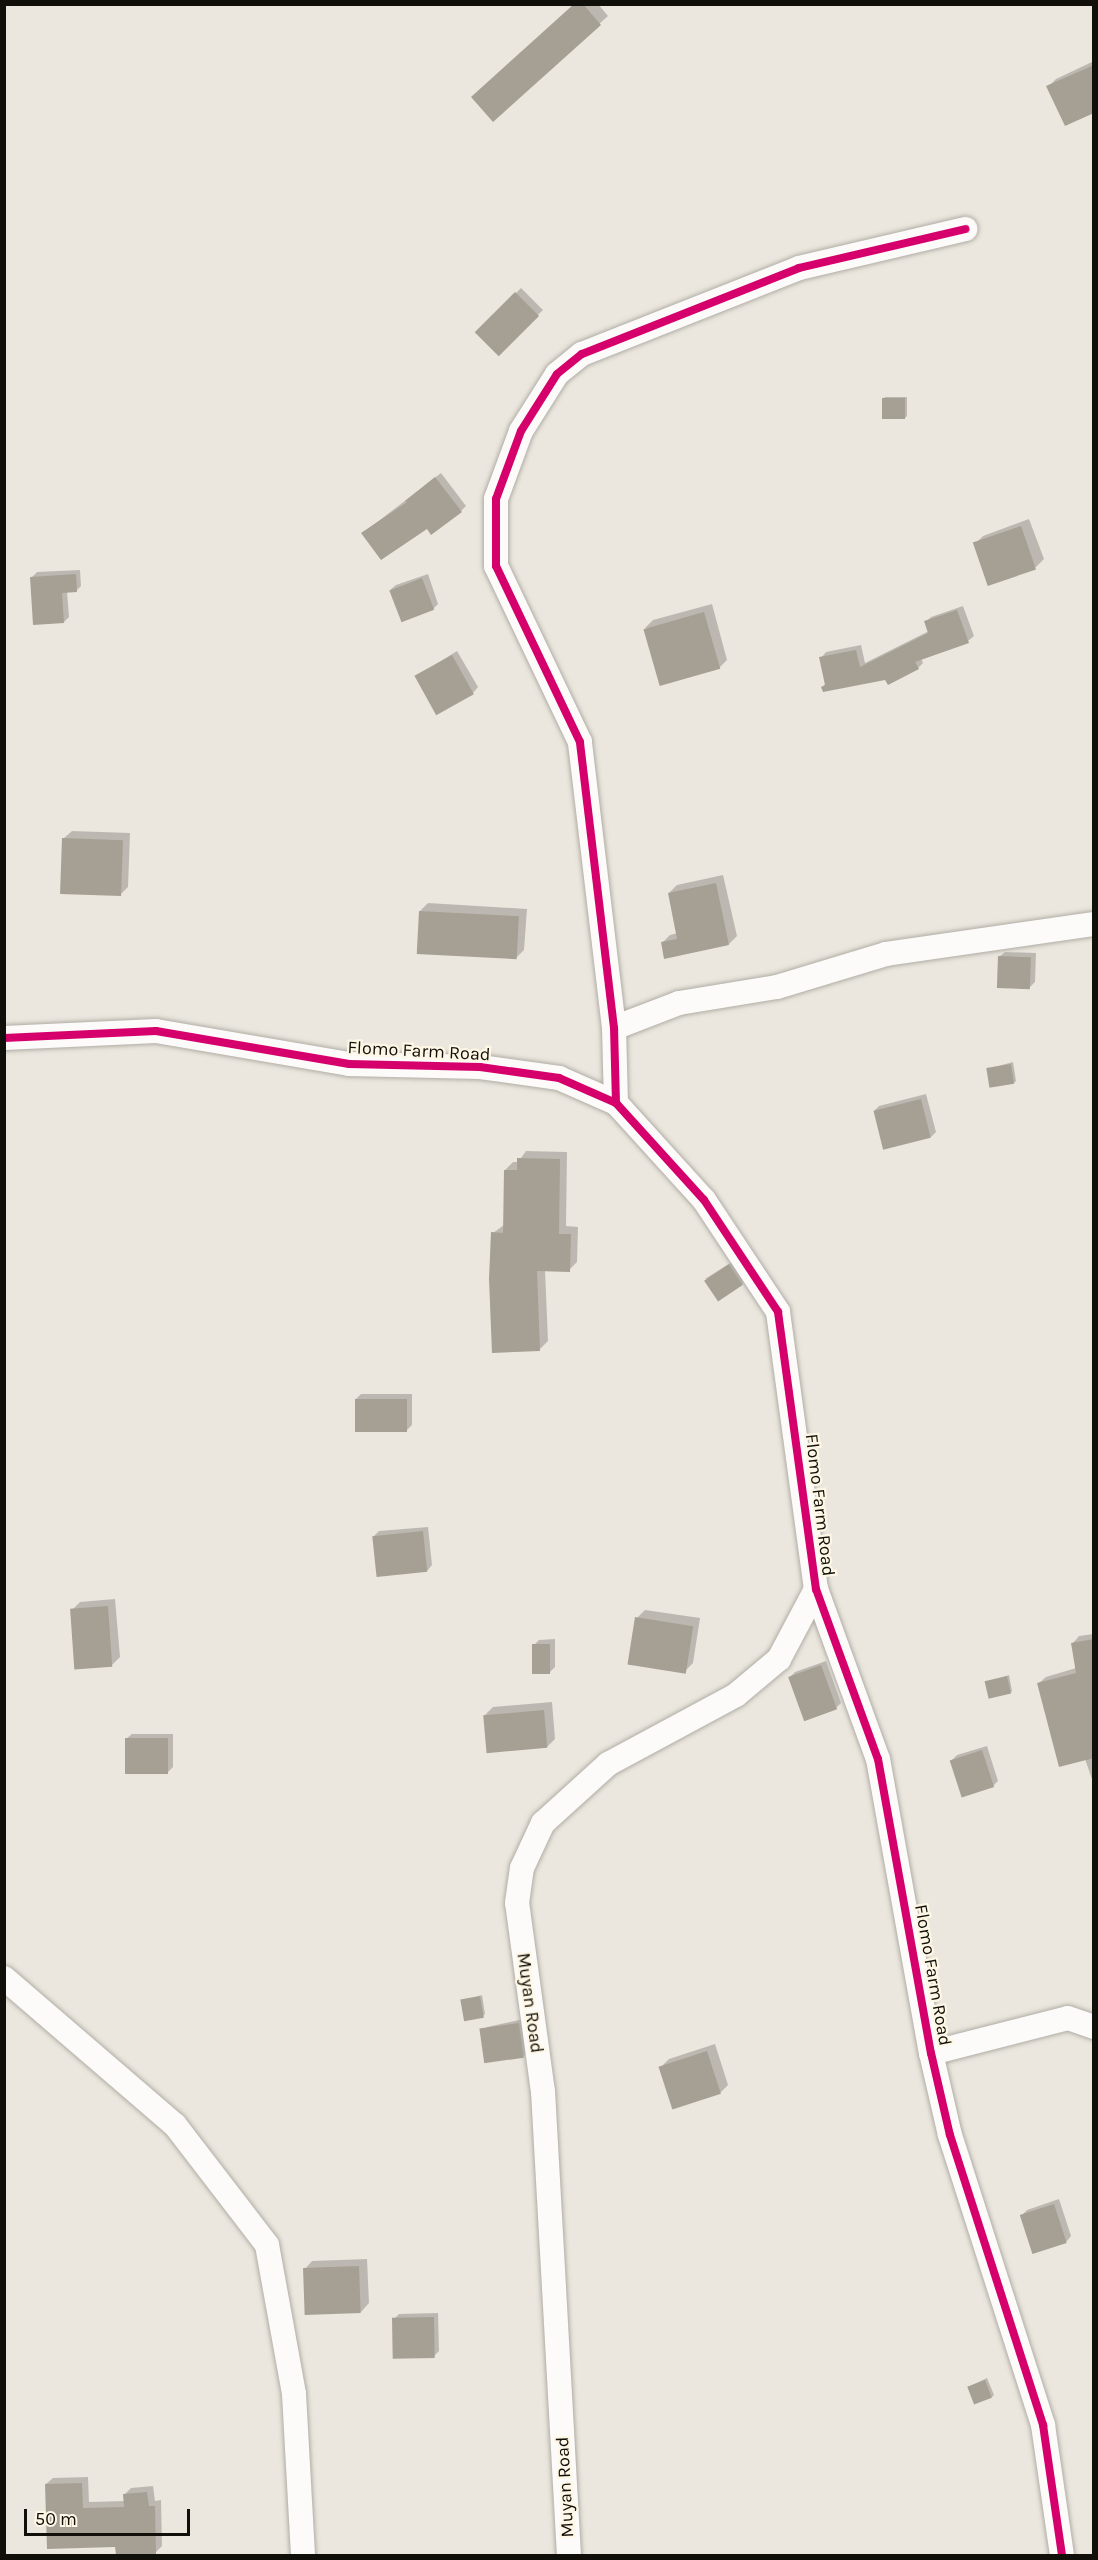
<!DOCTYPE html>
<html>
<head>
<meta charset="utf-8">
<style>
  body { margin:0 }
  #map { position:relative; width:1098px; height:2560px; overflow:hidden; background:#ebe7de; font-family:Karla,sans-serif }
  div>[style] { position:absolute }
  .shadow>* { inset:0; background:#0003; transform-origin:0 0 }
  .building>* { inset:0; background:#a5a093; transform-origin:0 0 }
  .roads { filter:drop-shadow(0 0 2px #b0ada5) drop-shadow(0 0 2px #b0ada5) }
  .street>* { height:24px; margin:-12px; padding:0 12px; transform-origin:12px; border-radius:12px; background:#fcfbfa }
  .cycleway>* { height:8px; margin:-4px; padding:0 4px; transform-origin:4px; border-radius:4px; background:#d6006c }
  span { translate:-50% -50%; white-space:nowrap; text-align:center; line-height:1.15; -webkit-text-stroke:4.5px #fef7e5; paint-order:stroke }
  .street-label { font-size:18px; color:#110f09 }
  .frame { position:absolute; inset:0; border:6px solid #110f09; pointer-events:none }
  .scale { position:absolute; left:24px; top:2509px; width:166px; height:27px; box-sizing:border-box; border:3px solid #110f09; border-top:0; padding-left:8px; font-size:18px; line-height:21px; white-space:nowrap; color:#110f09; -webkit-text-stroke:4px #fef7e5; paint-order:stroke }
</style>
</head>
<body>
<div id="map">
  <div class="shadow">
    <i style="clip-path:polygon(575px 4px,598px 4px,608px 16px,493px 119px)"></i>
    <i style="clip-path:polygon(1094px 61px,1094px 111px,1048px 87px,1056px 79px)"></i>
    <i style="left:521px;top:288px;width:31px;height:62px;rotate:45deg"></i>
    <i style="clip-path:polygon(885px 397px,907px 397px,907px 416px,905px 418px,883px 399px)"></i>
    <i style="clip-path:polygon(441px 473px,466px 506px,461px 511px,427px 527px,363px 533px)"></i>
    <i style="clip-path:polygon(1029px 519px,1044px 559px,1036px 567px,990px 584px,975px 544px,983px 536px)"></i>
    <i style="clip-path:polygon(80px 570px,81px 586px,76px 591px,67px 591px,69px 617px,64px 622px,32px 577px,37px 572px)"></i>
    <i style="clip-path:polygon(428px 574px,438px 604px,433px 609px,390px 590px,396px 585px)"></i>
    <i style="clip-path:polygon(712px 604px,727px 660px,719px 668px,645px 628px,653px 620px)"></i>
    <i style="clip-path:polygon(963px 606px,974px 636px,968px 641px,921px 658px,923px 663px,918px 668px,886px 678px,823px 687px,826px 683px,821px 658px,826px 652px,861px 645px,865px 663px,929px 631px,926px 622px,931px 617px)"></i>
    <i style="clip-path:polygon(457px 651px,478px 687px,473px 693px,417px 676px)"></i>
    <i style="clip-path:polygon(72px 831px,130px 833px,128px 887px,120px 895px,63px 839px)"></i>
    <i style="clip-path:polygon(723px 875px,737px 936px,729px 944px,662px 943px,670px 935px,678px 933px,669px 893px,677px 885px)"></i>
    <i style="clip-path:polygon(428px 903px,527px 909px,524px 950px,516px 958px,420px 911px)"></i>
    <i style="clip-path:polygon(1005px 952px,1036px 953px,1035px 982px,1030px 987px,999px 957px)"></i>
    <i style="clip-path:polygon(1013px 1062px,1016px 1081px,1014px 1083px,987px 1069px)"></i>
    <i style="clip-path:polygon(926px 1094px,936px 1132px,931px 1137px,874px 1111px,879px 1106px)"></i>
    <i style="clip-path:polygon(526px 1151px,567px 1152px,566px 1226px,578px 1227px,577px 1262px,569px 1270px,545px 1270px,548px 1341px,540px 1349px,493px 1233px,504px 1225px,505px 1170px,513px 1162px,518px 1162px)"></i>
    <i style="clip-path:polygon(735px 1260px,747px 1279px,742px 1284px,705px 1279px)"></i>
    <i style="clip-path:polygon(361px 1394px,412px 1394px,412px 1425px,407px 1430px,356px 1399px)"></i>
    <i style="clip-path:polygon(428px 1527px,432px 1565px,427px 1571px,374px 1536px,379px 1531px)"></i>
    <i style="clip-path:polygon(115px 1599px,120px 1657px,112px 1665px,72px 1610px,80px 1602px)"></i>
    <i style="clip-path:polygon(645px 1610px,700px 1618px,693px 1663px,685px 1671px,637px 1618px)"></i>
    <i style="clip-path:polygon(1094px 1634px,1094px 1785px,1085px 1759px,1039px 1683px,1046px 1677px,1076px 1668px,1073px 1643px,1079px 1636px)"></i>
    <i style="clip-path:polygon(555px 1639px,555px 1667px,550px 1672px,534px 1645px,539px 1640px)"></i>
    <i style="clip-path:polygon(826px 1661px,841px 1703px,836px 1708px,790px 1677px,795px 1672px)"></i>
    <i style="clip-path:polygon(1009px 1675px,1012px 1691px,1010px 1693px,987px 1682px)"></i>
    <i style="clip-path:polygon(552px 1702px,555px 1739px,547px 1747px,485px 1715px,493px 1707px)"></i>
    <i style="clip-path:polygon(132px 1734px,173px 1734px,173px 1767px,168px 1772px,126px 1739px)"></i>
    <i style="clip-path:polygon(987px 1746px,998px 1781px,993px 1786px,951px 1761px,957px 1755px)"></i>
    <i style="clip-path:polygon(482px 1995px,485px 2014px,483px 2016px,462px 2001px)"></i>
    <i style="clip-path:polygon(524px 2019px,528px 2052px,523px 2057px,482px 2032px,487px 2027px)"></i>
    <i style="clip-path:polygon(715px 2044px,728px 2085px,720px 2093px,661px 2067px,669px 2059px)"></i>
    <i style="clip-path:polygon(1059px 2199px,1071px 2236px,1066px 2242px,1022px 2215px,1027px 2210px)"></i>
    <i style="clip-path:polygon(367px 2259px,369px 2303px,361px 2312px,304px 2270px,312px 2261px)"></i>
    <i style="clip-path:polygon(438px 2313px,439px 2351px,434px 2356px,394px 2319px,399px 2314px)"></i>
    <i style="clip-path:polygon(987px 2378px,994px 2395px,992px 2397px,968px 2387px)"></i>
    <i style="clip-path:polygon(88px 2477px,89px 2502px,125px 2501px,124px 2495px,131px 2488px,153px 2486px,155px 2501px,161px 2500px,162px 2546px,155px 2553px,117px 2546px,46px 2484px,53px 2478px)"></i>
  </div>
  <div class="building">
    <i style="clip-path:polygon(574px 4px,583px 4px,601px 25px,493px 122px,471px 97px)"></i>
    <i style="clip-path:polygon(1094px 65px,1094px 113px,1065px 126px,1046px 86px)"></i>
    <i style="left:515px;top:292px;width:34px;height:57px;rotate:45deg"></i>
    <i style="left:882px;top:398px;width:23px;height:21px"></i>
    <i style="clip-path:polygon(435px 477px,462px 512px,431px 535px,427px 529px,381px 560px,361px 533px,407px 502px,405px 501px)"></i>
    <i style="left:1021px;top:526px;width:46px;height:51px;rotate:71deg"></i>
    <i style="clip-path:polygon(76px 574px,77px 592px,62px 593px,64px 623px,33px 625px,30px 577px)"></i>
    <i style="left:422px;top:578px;width:34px;height:35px;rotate:69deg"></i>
    <i style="clip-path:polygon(957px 610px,969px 643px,915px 662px,919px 669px,888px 685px,885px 680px,823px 692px,821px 687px,825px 685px,819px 657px,856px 650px,860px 667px,928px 633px,924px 621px)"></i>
    <i style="left:704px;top:612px;width:59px;height:63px;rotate:74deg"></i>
    <i style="left:452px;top:655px;width:45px;height:43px;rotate:61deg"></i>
    <i style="left:62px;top:838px;width:61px;height:56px;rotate:2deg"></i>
    <i style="clip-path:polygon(716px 883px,729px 945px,664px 959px,661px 942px,677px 939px,668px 893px)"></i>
    <i style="left:419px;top:911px;width:100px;height:43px;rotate:3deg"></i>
    <i style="left:998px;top:956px;width:33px;height:32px;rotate:2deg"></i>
    <i style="left:1011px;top:1064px;width:20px;height:25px;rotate:81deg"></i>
    <i style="left:921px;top:1099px;width:40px;height:49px;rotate:76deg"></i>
    <i style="clip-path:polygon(517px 1158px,560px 1159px,559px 1234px,571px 1234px,570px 1272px,537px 1271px,540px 1351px,492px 1353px,489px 1279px,491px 1232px,503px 1233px,504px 1170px,517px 1170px)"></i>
    <i style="left:729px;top:1264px;width:25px;height:30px;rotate:56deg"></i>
    <i style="left:355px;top:1399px;width:52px;height:33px"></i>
    <i style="left:423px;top:1531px;width:41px;height:51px;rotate:84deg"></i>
    <i style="left:108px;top:1606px;width:61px;height:38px;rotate:86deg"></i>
    <i style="left:635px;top:1617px;width:59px;height:48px;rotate:9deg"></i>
    <i style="clip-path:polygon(1094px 1639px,1094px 1758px,1059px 1767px,1037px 1683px,1076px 1673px,1071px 1643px)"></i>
    <i style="left:532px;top:1644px;width:18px;height:30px"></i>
    <i style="left:821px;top:1665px;width:47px;height:35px;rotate:70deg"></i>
    <i style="left:1007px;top:1676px;width:18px;height:23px;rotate:77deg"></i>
    <i style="left:544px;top:1710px;width:38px;height:61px;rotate:85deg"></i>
    <i style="left:125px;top:1738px;width:43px;height:36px"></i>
    <i style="left:982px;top:1750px;width:39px;height:34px;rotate:72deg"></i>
    <i style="left:480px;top:1996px;width:22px;height:20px;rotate:80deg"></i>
    <i style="left:519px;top:2023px;width:35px;height:40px;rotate:82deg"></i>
    <i style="left:707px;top:2051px;width:45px;height:51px;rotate:72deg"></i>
    <i style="left:1054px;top:2204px;width:41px;height:36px;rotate:72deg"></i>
    <i style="left:359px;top:2266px;width:47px;height:56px;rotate:88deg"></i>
    <i style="left:434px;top:2317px;width:41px;height:42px;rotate:89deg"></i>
    <i style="left:985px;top:2380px;width:19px;height:19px;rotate:69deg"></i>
    <i style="clip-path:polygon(82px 2483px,83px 2508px,124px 2507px,123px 2494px,147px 2492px,149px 2506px,155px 2506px,156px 2554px,116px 2555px,115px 2547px,47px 2549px,45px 2484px)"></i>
  </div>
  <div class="roads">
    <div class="street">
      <i style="left:614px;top:1028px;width:70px;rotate:-21deg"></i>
      <i style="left:679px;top:1003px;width:99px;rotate:-9.3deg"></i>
      <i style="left:777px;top:987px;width:114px;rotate:-16.8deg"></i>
      <i style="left:886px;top:954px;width:209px;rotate:-8.2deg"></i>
      <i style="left:4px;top:1038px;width:152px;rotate:-2.6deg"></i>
      <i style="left:156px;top:1031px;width:196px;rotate:9.7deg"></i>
      <i style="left:349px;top:1064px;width:131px;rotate:1.3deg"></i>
      <i style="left:480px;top:1067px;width:80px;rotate:7.9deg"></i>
      <i style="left:559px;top:1078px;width:62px;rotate:23.7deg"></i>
      <i style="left:616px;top:1103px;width:131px;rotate:47.8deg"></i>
      <i style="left:704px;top:1200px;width:134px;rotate:56.5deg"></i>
      <i style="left:778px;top:1312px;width:280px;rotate:82.2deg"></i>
      <i style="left:816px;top:1589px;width:181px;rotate:70deg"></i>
      <i style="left:878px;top:1759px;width:299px;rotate:79.8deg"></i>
      <i style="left:931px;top:2053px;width:84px;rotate:77deg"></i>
      <i style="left:950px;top:2135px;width:305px;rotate:72.2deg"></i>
      <i style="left:1043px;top:2425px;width:132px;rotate:81.7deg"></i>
      <i style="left:616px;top:1103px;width:75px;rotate:-91.5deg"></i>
      <i style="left:614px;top:1028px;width:288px;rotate:-96.8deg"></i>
      <i style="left:580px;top:742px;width:195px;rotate:-115.5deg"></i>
      <i style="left:496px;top:566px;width:67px;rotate:-90deg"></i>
      <i style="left:496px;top:499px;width:72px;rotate:-69.8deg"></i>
      <i style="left:521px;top:431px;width:67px;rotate:-57.7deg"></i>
      <i style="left:557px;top:374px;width:32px;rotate:-39deg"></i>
      <i style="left:582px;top:354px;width:233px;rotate:-21.6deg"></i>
      <i style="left:799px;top:268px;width:171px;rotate:-13.2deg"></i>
      <i style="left:4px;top:1978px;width:225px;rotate:40.7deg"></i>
      <i style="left:175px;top:2125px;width:151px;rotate:52.5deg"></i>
      <i style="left:267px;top:2245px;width:151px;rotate:79.7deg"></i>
      <i style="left:294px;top:2394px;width:162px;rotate:86.8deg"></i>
      <i style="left:931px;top:2053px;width:141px;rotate:-14.3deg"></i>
      <i style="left:1068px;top:2018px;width:28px;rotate:19deg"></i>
      <i style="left:569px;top:2556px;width:465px;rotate:-93.2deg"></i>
      <i style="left:543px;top:2092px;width:191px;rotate:-97.8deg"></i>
      <i style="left:517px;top:1903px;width:35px;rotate:-82deg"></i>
      <i style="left:522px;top:1868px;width:50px;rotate:-65deg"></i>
      <i style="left:543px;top:1823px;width:88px;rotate:-42.2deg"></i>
      <i style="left:608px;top:1764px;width:145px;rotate:-28.3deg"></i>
      <i style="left:736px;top:1695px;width:56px;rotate:-39.9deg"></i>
      <i style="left:779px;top:1659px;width:79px;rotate:-62.1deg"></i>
    </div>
  </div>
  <div class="cycleway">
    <i style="left:4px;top:1038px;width:152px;rotate:-2.6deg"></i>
    <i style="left:156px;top:1031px;width:196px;rotate:9.7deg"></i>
    <i style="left:349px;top:1064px;width:131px;rotate:1.3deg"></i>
    <i style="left:480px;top:1067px;width:80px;rotate:7.9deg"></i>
    <i style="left:559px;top:1078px;width:62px;rotate:23.7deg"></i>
    <i style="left:616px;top:1103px;width:131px;rotate:47.8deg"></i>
    <i style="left:704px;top:1200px;width:134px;rotate:56.5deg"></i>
    <i style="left:778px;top:1312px;width:280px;rotate:82.2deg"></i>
    <i style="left:816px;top:1589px;width:181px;rotate:70deg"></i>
    <i style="left:878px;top:1759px;width:299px;rotate:79.8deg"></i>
    <i style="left:931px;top:2053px;width:84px;rotate:77deg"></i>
    <i style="left:950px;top:2135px;width:305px;rotate:72.2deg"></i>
    <i style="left:1043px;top:2425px;width:132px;rotate:81.7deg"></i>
    <i style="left:616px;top:1103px;width:75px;rotate:-91.5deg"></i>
    <i style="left:614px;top:1028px;width:288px;rotate:-96.8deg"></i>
    <i style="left:580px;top:742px;width:195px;rotate:-115.5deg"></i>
    <i style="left:496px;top:566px;width:67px;rotate:-90deg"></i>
    <i style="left:496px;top:499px;width:72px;rotate:-69.8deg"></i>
    <i style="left:521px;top:431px;width:67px;rotate:-57.7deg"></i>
    <i style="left:557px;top:374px;width:32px;rotate:-39deg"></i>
    <i style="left:582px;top:354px;width:233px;rotate:-21.6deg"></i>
    <i style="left:799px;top:268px;width:171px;rotate:-13.2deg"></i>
  </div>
  <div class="street-label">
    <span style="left:419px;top:1051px;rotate:3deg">Flomo Farm Road</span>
    <span style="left:820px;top:1505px;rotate:83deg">Flomo Farm Road</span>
    <span style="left:933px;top:1975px;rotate:80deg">Flomo Farm Road</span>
    <span style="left:530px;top:2003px;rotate:82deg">Muyan Road</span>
    <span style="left:565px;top:2487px;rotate:-93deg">Muyan Road</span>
  </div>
  <div class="frame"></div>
  <div class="scale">50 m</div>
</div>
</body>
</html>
